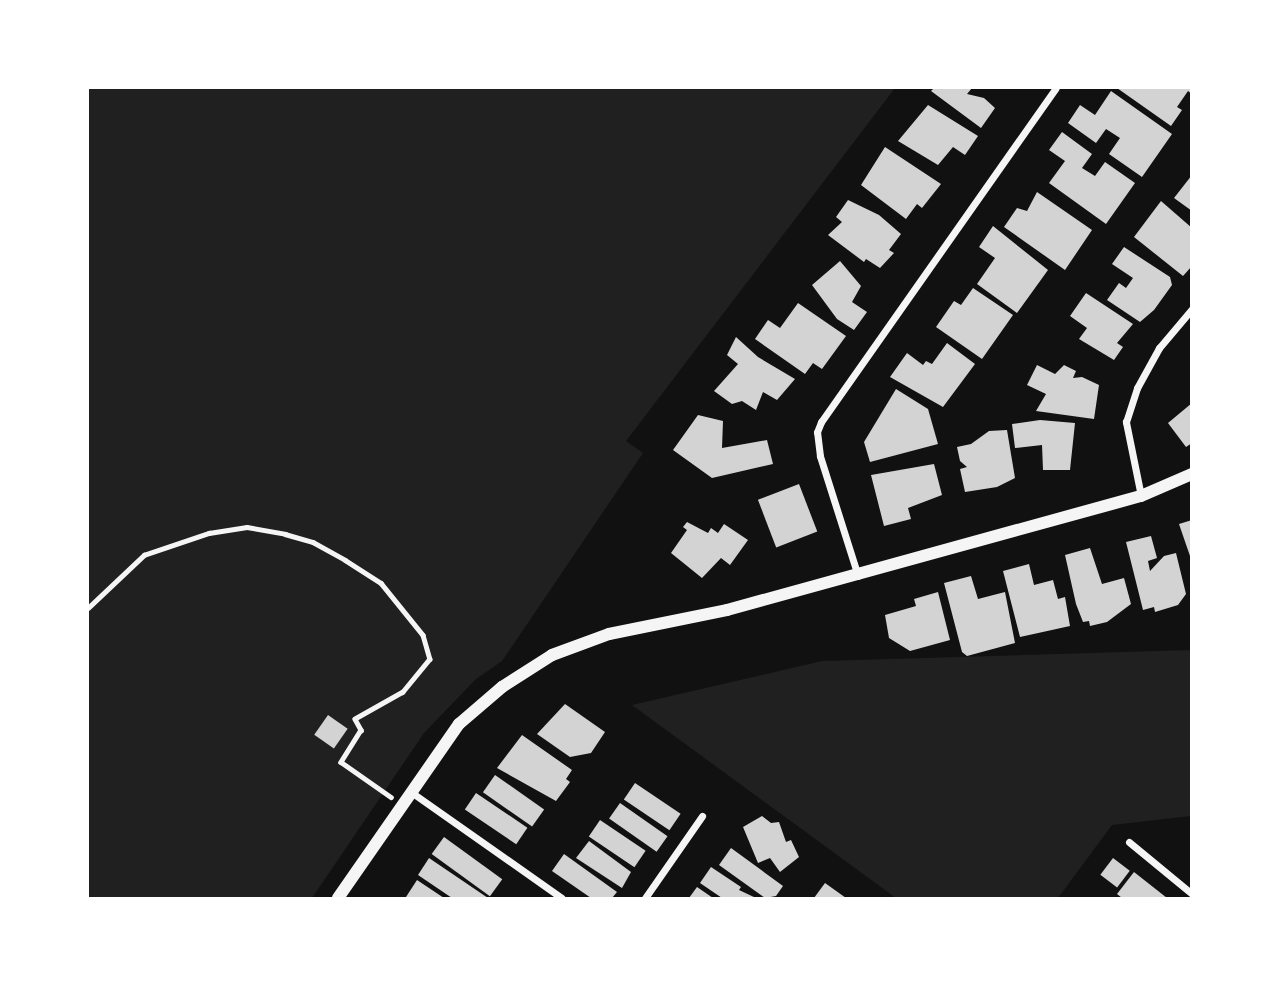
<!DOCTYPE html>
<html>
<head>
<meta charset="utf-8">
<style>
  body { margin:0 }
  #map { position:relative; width:1279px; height:986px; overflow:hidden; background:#111; font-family:"Asap Condensed",sans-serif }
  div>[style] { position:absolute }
  .green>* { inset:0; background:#202020 }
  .building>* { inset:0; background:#d3d3d3; transform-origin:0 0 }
  .path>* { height:4.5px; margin:-2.25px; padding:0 2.25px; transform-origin:2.25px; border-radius:2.25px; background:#f5f5f5 }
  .minor>* { height:7px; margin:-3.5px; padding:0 3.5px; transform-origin:3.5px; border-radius:3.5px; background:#f5f5f5 }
  .tertiary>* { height:12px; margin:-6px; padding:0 6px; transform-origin:6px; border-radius:6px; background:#f5f5f5 }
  span { translate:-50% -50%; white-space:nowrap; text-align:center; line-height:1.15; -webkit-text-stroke:5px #fff; paint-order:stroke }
  .frame { position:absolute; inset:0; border:89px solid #fff; pointer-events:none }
</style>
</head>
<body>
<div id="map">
  <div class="green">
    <i style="clip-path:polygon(88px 88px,895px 88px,626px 441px,643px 453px,502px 661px,476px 679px,424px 733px,312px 898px,88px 898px)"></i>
    <i style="clip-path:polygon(1191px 650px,1191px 816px,1112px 825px,1058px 898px,896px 898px,632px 705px,822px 661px)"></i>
  </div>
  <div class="building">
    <i style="clip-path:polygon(934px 88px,972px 88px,967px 94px,984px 98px,995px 108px,981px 128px,931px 91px)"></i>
    <i style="clip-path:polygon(1117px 88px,1192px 88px,1192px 94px,1188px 91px,1177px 107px,1182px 110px,1171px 126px)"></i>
    <i style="clip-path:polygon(1111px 91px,1172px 134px,1142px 177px,1109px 154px,1120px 138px,1106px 129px,1096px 143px,1068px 123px,1080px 105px,1095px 115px)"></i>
    <i style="clip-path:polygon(928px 105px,978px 136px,965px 155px,953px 147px,938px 165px,898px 141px)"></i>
    <i style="clip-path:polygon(1062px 132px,1092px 154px,1082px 168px,1095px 176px,1105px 162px,1135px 183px,1106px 224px,1049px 183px,1065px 161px,1049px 150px)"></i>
    <i style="clip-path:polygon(885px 147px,941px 184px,922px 208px,917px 204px,906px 219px,861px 185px)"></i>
    <i style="clip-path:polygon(1192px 175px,1192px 211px,1174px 198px)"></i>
    <i style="clip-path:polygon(1037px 192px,1092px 230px,1065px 270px,1004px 227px,1017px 208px,1027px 211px)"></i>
    <i style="clip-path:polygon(848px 200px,879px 215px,901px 234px,889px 250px,894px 253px,880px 268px,866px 259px,864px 262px,828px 235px,842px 222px,836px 217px)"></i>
    <i style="clip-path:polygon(1161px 201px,1192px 228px,1192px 266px,1183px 276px,1134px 237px)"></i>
    <i style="clip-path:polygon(993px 226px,1048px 270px,1017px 313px,977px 284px,995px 258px,979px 247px)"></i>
    <i style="clip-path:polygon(1124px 247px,1170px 277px,1172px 285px,1154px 310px,1140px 322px,1107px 300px,1119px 283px,1126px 288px,1133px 278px,1112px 264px)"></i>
    <i style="clip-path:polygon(840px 261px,861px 286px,852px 302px,867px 312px,854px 330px,837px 319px,812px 285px)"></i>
    <i style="clip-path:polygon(973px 288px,1013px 315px,982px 359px,936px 327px,954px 301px,961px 305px)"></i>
    <i style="clip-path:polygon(1086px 293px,1133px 324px,1117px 343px,1123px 347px,1114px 360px,1079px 339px,1087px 328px,1070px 316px)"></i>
    <i style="clip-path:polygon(798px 303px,846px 336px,822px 369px,813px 363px,805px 374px,755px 339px,768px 320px,780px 328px)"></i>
    <i style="clip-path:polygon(736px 337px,758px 357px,795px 379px,777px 400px,763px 392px,756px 410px,742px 401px,732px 404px,714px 391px,738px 364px,727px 355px)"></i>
    <i style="clip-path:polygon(947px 343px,975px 364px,943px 407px,890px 377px,907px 353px,923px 365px,926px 361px,932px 364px)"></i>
    <i style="clip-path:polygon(1037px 365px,1055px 374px,1064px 365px,1076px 371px,1073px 378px,1082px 377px,1099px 385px,1094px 419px,1036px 411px,1046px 394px,1027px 385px)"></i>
    <i style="clip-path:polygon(896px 389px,928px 409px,938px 444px,870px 462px,864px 442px)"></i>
    <i style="clip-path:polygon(1192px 403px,1192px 443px,1186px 447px,1168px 423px)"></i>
    <i style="clip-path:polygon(698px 415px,723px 421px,722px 448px,767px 440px,773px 464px,712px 478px,673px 450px)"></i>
    <i style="clip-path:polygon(1040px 420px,1075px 423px,1070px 470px,1043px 470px,1042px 445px,1015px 448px,1012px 424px)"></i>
    <i style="clip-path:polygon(1007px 430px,1015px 478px,997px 487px,965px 492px,960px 469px,967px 467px,960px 461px,957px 447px,971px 444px,989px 431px)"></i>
    <i style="clip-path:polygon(934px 464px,942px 495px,908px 508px,911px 519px,884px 526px,871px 475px)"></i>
    <i style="left:799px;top:484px;width:51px;height:44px;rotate:69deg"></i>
    <i style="clip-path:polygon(1192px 520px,1192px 559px,1191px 559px,1179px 524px)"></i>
    <i style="clip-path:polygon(687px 522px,708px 533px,711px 528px,718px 533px,724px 524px,748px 540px,730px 565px,721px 558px,702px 578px,671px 553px,687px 530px,683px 527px)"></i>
    <i style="clip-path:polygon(1151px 536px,1157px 558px,1148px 561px,1150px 571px,1164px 556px,1176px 553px,1186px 594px,1178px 605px,1155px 612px,1154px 607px,1143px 610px,1126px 542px)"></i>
    <i style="clip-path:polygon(1090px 548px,1102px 584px,1124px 578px,1131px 604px,1107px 622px,1090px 626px,1089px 621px,1083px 622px,1076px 604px,1065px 555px)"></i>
    <i style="clip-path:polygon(1029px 564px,1034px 585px,1053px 580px,1058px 599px,1065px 597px,1070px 626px,1020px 637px,1003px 571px)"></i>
    <i style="clip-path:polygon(971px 576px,978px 599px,1005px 592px,1015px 643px,967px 656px,962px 652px,944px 583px)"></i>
    <i style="clip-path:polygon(938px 592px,950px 640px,910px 651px,889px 638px,885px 615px,916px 606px,914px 599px)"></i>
    <i style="clip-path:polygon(565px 704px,605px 732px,591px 753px,570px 757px,537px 734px)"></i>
    <i style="left:328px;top:715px;width:24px;height:24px;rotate:35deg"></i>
    <i style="clip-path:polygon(522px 735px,572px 770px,566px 779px,570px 782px,556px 801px,497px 768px)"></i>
    <i style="left:495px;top:775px;width:60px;height:21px;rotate:35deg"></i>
    <i style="left:635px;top:783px;width:55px;height:20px;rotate:34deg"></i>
    <i style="left:476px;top:793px;width:62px;height:20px;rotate:34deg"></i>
    <i style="left:620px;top:803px;width:58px;height:19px;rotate:35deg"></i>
    <i style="clip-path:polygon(762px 816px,771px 823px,779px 822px,786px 842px,791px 840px,799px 857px,780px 872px,770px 858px,758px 863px,743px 827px)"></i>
    <i style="left:600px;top:820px;width:55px;height:20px;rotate:34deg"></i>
    <i style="left:444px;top:837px;width:72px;height:21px;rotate:36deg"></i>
    <i style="clip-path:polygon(589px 841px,631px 872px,622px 888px,576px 858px)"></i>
    <i style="clip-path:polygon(731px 848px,783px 886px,776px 896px,765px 898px,719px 865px)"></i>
    <i style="clip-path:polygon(564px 854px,617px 892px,612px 898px,591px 898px,552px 871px)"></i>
    <i style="clip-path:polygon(429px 858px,488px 898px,452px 898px,418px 875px)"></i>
    <i style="left:1113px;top:858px;width:21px;height:21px;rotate:37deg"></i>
    <i style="clip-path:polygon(711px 867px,741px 887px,739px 890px,756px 898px,722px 898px,700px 883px)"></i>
    <i style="clip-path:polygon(1134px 872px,1167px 898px,1122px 898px,1117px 894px)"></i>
    <i style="clip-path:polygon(417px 880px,444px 898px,406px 897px)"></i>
    <i style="clip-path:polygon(825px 883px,846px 898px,814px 898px)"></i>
    <i style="clip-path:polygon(697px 887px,713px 898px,689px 898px)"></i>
  </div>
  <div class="path">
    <i style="left:88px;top:608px;width:77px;rotate:-43.4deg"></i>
    <i style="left:144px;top:555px;width:69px;rotate:-18.7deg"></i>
    <i style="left:209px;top:533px;width:38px;rotate:-9deg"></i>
    <i style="left:247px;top:527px;width:39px;rotate:10deg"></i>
    <i style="left:285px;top:534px;width:29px;rotate:16deg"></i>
    <i style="left:313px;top:542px;width:37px;rotate:29deg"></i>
    <i style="left:345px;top:560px;width:43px;rotate:32.6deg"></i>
    <i style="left:381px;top:583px;width:67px;rotate:51.1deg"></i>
    <i style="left:423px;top:635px;width:25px;rotate:74deg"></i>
    <i style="left:430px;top:659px;width:43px;rotate:129.3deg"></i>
    <i style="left:403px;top:692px;width:55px;rotate:150.6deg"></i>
    <i style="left:355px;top:719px;width:13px;rotate:61deg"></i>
    <i style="left:361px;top:730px;width:38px;rotate:122deg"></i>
    <i style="left:341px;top:762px;width:61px;rotate:35deg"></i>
  </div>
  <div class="minor">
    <i style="left:1141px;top:496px;width:76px;rotate:-101.5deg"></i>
    <i style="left:1126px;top:422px;width:36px;rotate:-72deg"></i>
    <i style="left:1137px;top:388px;width:46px;rotate:-61.2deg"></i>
    <i style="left:1159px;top:348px;width:51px;rotate:-49.8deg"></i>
    <i style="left:858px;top:576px;width:126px;rotate:-107.6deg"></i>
    <i style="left:820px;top:456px;width:24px;rotate:-97deg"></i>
    <i style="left:817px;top:432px;width:11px;rotate:-68deg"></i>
    <i style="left:821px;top:422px;width:408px;rotate:-54.9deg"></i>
    <i style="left:411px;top:792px;width:184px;rotate:35.1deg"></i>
    <i style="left:1129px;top:842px;width:82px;rotate:39.5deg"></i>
    <i style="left:645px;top:898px;width:100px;rotate:-55.2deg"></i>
  </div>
  <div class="tertiary">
    <i style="left:338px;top:898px;width:212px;rotate:-55.2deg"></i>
    <i style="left:459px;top:724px;width:57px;rotate:-40.7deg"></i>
    <i style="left:502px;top:687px;width:59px;rotate:-32.6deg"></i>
    <i style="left:552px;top:655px;width:61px;rotate:-20.2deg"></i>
    <i style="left:609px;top:634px;width:120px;rotate:-11.5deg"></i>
    <i style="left:727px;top:610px;width:429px;rotate:-15.4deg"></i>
    <i style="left:1141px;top:496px;width:56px;rotate:-23.3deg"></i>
  </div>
  <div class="frame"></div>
</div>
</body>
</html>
